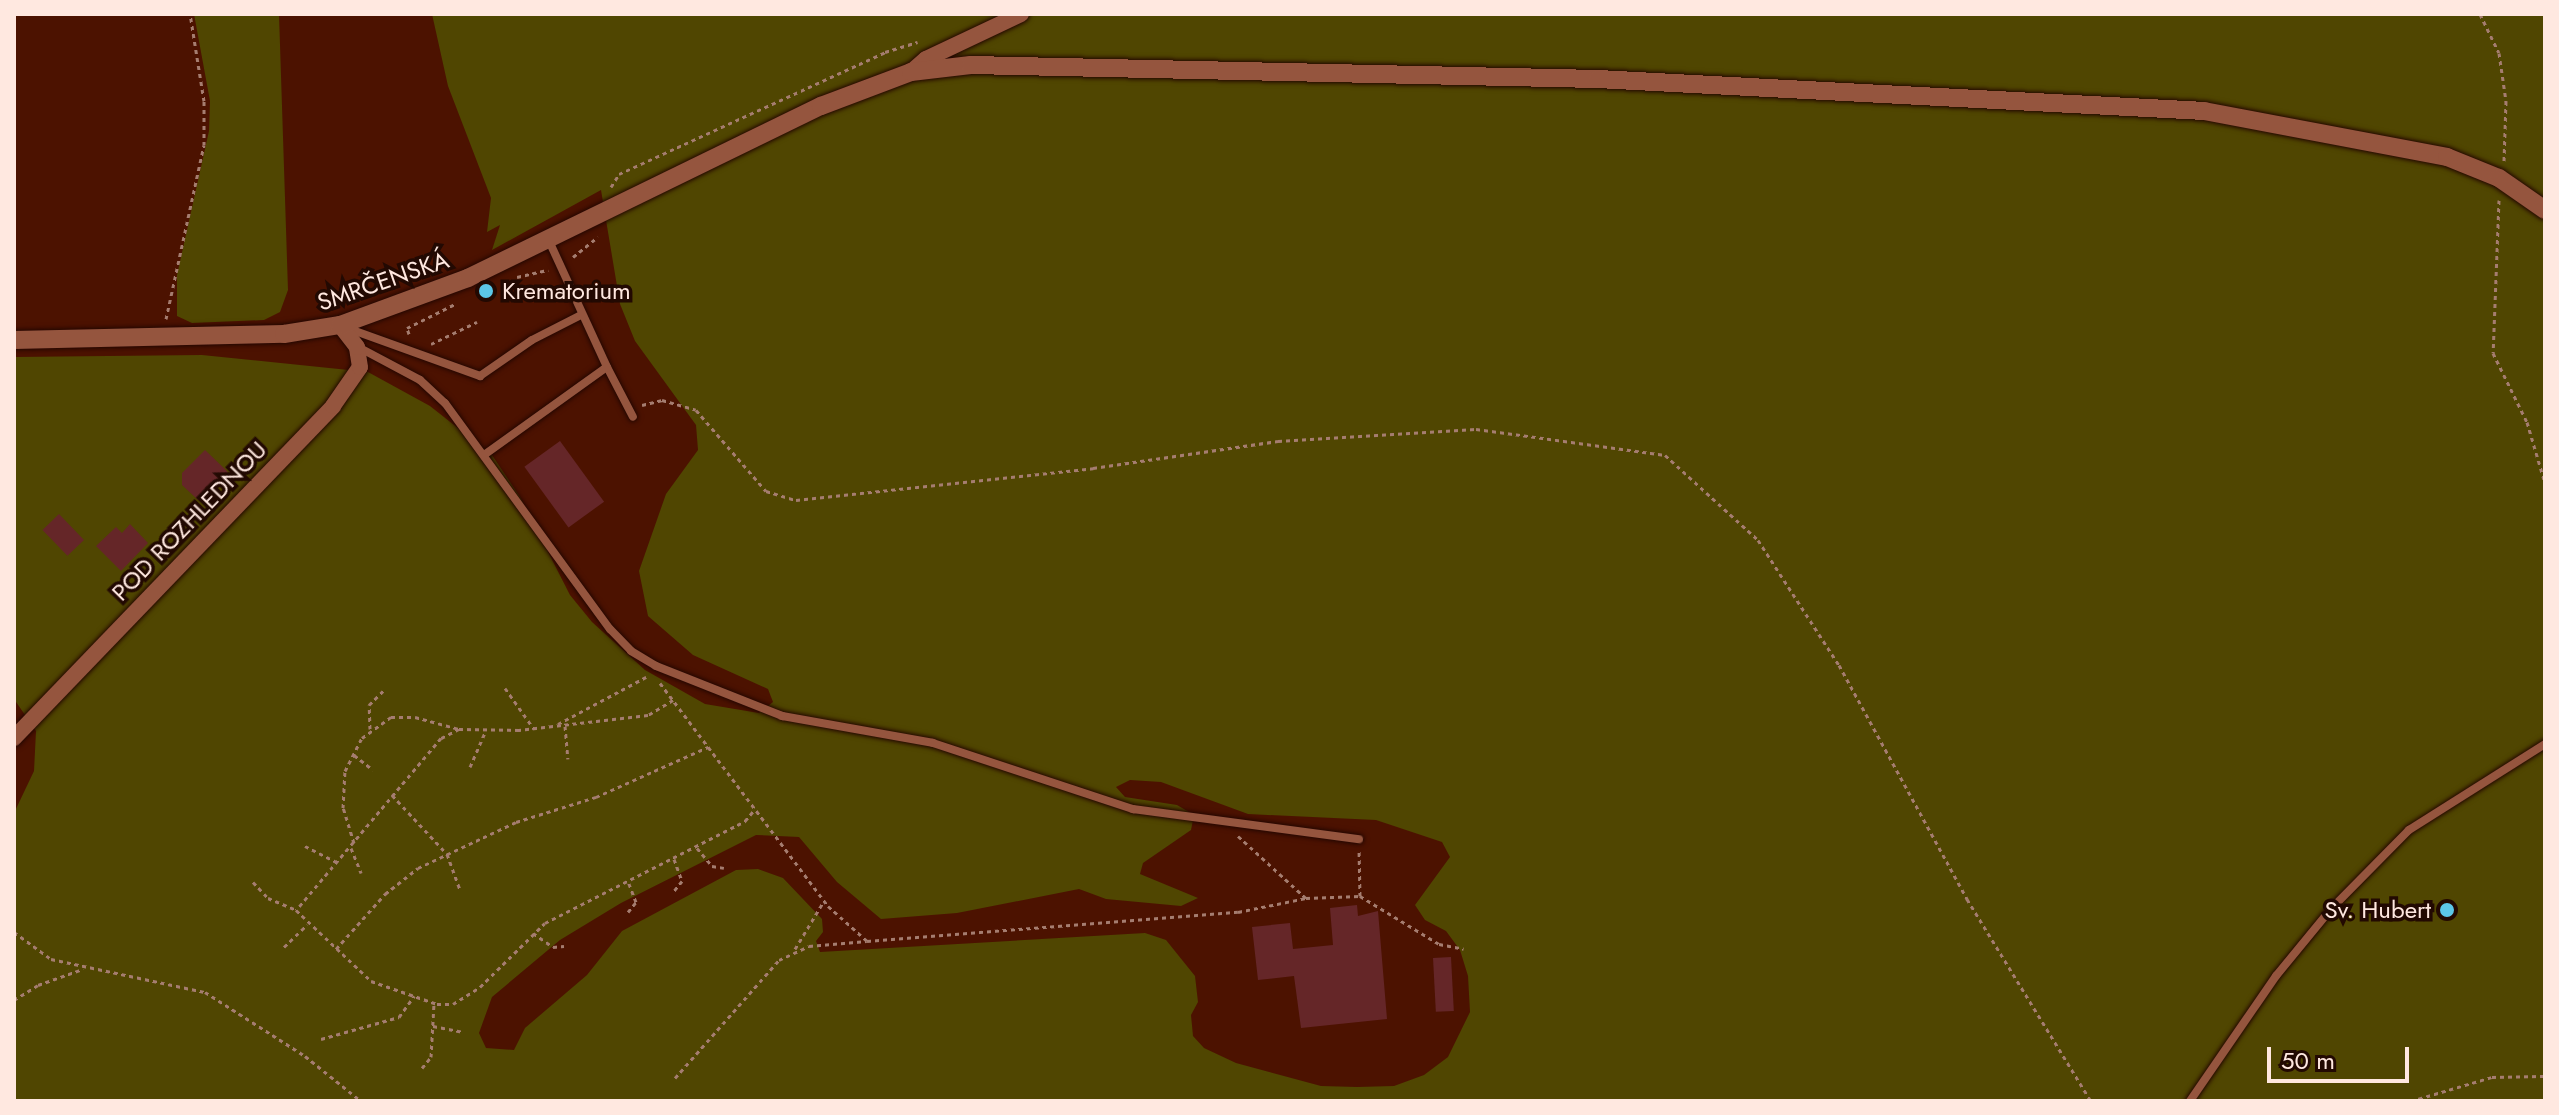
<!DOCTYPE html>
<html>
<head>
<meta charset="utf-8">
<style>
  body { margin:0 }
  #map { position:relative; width:2559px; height:1115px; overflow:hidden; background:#4c1200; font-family:Jost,sans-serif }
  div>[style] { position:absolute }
  .green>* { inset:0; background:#504601 }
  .building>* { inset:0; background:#652628; transform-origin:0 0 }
  .path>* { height:3px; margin-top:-1.5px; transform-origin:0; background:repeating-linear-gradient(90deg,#a57d70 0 4px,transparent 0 8px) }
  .roads { filter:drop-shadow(0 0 2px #240700) drop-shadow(0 0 2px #240700) }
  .service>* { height:8px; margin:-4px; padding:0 4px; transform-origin:4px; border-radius:4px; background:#95553e }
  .minor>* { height:16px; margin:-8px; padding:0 8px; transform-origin:8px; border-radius:8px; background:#95553e }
  .tertiary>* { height:18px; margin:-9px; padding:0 9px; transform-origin:9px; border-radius:9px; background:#95553e }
  .dots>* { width:22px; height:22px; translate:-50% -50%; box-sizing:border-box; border:4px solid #220902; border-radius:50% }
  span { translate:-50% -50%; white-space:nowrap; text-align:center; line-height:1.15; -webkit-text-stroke:7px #220902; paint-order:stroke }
  .street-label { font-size:24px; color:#ffe8e0 }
  .poi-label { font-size:24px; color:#ffe8e0 }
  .left { translate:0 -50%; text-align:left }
  .right { translate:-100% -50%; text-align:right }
  .frame { position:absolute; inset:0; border:16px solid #ffe8e0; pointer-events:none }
  .scale { position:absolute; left:2267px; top:1047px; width:142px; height:36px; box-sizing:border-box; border:4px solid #ffe8e0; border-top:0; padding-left:10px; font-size:24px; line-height:28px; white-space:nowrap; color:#ffe8e0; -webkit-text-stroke:6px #220902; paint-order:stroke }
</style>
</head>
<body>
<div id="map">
  <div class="green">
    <i style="clip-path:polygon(194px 14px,279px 14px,288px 290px,280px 312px,264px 320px,192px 323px,177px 316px,177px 275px,209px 131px,210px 101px)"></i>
    <i style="clip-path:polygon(evenodd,432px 14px,2545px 14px,2545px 1101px,14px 1101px,14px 813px,34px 771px,36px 731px,14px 699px,14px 357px,202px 355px,368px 372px,430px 406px,492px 455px,520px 497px,570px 595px,592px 622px,645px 670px,705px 704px,759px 713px,773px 702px,768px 689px,693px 655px,648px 616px,639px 571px,666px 494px,698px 450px,696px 425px,635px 341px,620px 304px,601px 190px,492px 250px,500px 225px,487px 232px,491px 198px,448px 86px,432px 14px,1130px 780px,1161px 782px,1248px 814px,1376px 820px,1442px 842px,1450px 857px,1415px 905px,1425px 920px,1446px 931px,1460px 950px,1468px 976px,1470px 1012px,1448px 1057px,1424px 1075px,1394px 1086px,1357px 1087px,1321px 1086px,1236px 1063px,1204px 1048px,1193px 1036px,1191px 1015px,1198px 1002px,1195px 976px,1166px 940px,1145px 933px,820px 952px,816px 941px,823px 932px,822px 919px,783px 878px,758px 869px,736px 870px,622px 931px,587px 975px,525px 1028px,514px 1050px,486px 1048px,479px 1033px,492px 997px,560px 940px,621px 903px,756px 835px,799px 837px,837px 882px,881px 919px,957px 913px,1079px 889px,1106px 899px,1181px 906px,1198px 898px,1140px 874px,1143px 863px,1191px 830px,1194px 815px,1177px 805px,1125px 797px,1116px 787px,1130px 780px)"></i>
  </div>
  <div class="building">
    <i style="left:560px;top:441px;width:75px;height:44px;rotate:54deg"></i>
    <i style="clip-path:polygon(205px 450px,228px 472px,198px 500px,182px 485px,182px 473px)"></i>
    <i style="left:59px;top:514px;width:36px;height:23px;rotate:46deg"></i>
    <i style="clip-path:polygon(130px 524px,148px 543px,121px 571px,96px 546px,116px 527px,122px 533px)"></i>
    <i style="clip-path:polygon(1357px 905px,1358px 916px,1378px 911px,1387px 1019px,1301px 1028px,1294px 976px,1258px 980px,1252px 927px,1290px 923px,1293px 949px,1333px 945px,1330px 908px)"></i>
    <i style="left:1451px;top:957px;width:54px;height:18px;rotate:87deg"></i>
  </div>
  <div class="path">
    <i style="left:2480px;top:14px;width:43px;rotate:64deg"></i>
    <i style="left:2499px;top:53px;width:49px;rotate:81.7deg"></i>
    <i style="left:2506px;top:101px;width:60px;rotate:91.9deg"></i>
    <i style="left:611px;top:187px;width:15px;rotate:-58deg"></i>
    <i style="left:619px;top:174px;width:293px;rotate:-24.6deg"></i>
    <i style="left:885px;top:52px;width:34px;rotate:-17deg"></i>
    <i style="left:2499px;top:200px;width:153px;rotate:92.2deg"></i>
    <i style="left:2493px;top:353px;width:77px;rotate:63.8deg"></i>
    <i style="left:2527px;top:422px;width:64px;rotate:73.6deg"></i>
    <i style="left:573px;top:257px;width:32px;rotate:-39deg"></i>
    <i style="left:517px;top:277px;width:32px;rotate:-13deg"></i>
    <i style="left:166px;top:319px;width:178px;rotate:-77.7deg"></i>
    <i style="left:204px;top:145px;width:44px;rotate:-90deg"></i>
    <i style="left:204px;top:101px;width:88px;rotate:-99.1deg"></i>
    <i style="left:409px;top:334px;width:6px;rotate:-108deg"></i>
    <i style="left:407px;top:328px;width:54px;rotate:-26.6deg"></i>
    <i style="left:431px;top:344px;width:51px;rotate:-25.6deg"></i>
    <i style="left:642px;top:405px;width:21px;rotate:-14deg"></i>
    <i style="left:662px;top:400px;width:35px;rotate:16deg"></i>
    <i style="left:696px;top:410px;width:107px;rotate:49.2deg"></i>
    <i style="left:766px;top:491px;width:31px;rotate:17deg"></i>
    <i style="left:796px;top:500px;width:299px;rotate:-6.1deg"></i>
    <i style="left:1093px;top:468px;width:187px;rotate:-8.3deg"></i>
    <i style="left:1278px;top:441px;width:198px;rotate:-3.5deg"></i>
    <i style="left:1476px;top:429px;width:191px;rotate:7.8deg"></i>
    <i style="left:1665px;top:455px;width:126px;rotate:42.4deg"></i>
    <i style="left:1758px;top:540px;width:149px;rotate:57.1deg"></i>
    <i style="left:1839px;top:665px;width:267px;rotate:61.3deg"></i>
    <i style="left:1967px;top:899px;width:237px;rotate:58.5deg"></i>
    <i style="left:660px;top:683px;width:279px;rotate:53deg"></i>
    <i style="left:828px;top:906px;width:52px;rotate:41.9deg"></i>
    <i style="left:867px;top:941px;width:372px;rotate:-4.5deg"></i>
    <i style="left:1238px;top:912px;width:69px;rotate:-11.6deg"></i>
    <i style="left:1306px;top:898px;width:54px;rotate:-2.1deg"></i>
    <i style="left:1360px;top:896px;width:46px;rotate:-91.2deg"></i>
    <i style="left:505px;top:688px;width:50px;rotate:54.7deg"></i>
    <i style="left:673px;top:700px;width:29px;rotate:149deg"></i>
    <i style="left:648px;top:715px;width:130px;rotate:173.4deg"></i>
    <i style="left:519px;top:730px;width:60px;rotate:-179deg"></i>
    <i style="left:459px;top:729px;width:20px;rotate:153deg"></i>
    <i style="left:441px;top:738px;width:225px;rotate:130.1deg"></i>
    <i style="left:296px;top:910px;width:103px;rotate:43.4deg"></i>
    <i style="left:371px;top:981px;width:70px;rotate:19.2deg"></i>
    <i style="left:437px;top:1004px;width:16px"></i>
    <i style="left:453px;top:1004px;width:32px;rotate:-32deg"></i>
    <i style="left:480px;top:987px;width:91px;rotate:-44.6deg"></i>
    <i style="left:545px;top:923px;width:225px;rotate:-27deg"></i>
    <i style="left:745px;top:821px;width:16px;rotate:-50deg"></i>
    <i style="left:558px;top:724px;width:100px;rotate:-28.1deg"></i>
    <i style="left:565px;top:726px;width:33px;rotate:85deg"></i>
    <i style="left:370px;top:729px;width:24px;rotate:-92deg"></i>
    <i style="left:369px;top:705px;width:20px;rotate:-45deg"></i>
    <i style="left:354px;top:755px;width:24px;rotate:38deg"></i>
    <i style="left:470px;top:767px;width:40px;rotate:-66.6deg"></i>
    <i style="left:392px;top:795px;width:81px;rotate:47deg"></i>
    <i style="left:447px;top:854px;width:37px;rotate:70deg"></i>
    <i style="left:1238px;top:836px;width:92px;rotate:42.4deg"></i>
    <i style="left:354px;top:843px;width:37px;rotate:-107deg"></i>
    <i style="left:343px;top:808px;width:37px;rotate:-87deg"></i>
    <i style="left:345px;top:771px;width:37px;rotate:-63deg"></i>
    <i style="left:362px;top:738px;width:36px;rotate:-36deg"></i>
    <i style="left:391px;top:717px;width:24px"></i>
    <i style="left:415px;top:717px;width:46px;rotate:15.3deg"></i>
    <i style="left:305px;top:846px;width:36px;rotate:27deg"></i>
    <i style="left:351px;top:848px;width:27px;rotate:68deg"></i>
    <i style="left:697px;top:848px;width:23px;rotate:50deg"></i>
    <i style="left:712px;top:866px;width:12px;rotate:9deg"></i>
    <i style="left:674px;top:859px;width:23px;rotate:70deg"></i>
    <i style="left:682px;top:881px;width:13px;rotate:129deg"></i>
    <i style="left:253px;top:882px;width:22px;rotate:47deg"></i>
    <i style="left:268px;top:898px;width:30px;rotate:23deg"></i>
    <i style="left:1360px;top:896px;width:92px;rotate:31.3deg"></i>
    <i style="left:1439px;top:944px;width:25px;rotate:11deg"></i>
    <i style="left:628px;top:912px;width:13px;rotate:-51deg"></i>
    <i style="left:636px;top:902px;width:22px;rotate:-111deg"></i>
    <i style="left:14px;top:932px;width:46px;rotate:36.1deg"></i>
    <i style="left:51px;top:959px;width:157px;rotate:12.1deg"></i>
    <i style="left:205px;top:992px;width:119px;rotate:32.6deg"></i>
    <i style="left:305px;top:1056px;width:72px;rotate:38.8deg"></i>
    <i style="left:533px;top:933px;width:24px;rotate:35deg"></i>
    <i style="left:553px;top:947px;width:11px;rotate:-5deg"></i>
    <i style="left:284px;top:947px;width:32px;rotate:-44deg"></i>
    <i style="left:336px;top:949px;width:74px;rotate:-48.3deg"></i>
    <i style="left:385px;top:894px;width:42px;rotate:-38.2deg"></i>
    <i style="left:418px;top:868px;width:108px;rotate:-25.1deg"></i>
    <i style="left:516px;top:822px;width:84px;rotate:-17.4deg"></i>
    <i style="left:596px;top:797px;width:123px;rotate:-24.1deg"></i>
    <i style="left:795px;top:949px;width:56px;rotate:-58.9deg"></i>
    <i style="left:14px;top:1000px;width:28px;rotate:-32deg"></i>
    <i style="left:38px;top:985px;width:48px;rotate:-19.6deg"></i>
    <i style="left:433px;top:1026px;width:31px;rotate:11deg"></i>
    <i style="left:321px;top:1039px;width:81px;rotate:-15.8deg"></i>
    <i style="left:399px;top:1017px;width:26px;rotate:-54deg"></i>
    <i style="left:422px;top:1068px;width:14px;rotate:-51deg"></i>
    <i style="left:431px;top:1057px;width:54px;rotate:-86.8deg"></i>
    <i style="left:675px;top:1078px;width:157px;rotate:-48.6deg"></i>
    <i style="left:779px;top:960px;width:33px;rotate:-25deg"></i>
    <i style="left:809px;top:946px;width:58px;rotate:-4.9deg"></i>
    <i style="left:2411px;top:1101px;width:84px;rotate:-16.5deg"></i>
    <i style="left:2492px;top:1077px;width:53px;rotate:-1.1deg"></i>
  </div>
  <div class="roads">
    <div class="service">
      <i style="left:344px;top:327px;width:145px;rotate:19.8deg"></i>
      <i style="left:480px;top:376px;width:63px;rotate:-34.7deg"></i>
      <i style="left:532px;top:340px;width:55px;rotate:-27deg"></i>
      <i style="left:358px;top:347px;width:70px;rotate:28deg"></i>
      <i style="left:420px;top:380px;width:34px;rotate:43deg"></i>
      <i style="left:445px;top:403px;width:280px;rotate:53.9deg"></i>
      <i style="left:610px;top:629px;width:30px;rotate:46deg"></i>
      <i style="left:631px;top:651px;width:29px;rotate:31deg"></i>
      <i style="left:656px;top:666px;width:136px;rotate:21.6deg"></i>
      <i style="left:782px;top:716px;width:153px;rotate:10.1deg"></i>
      <i style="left:933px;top:743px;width:211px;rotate:18.3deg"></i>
      <i style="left:1133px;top:809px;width:228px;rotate:7.6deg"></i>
      <i style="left:607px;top:367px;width:56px;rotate:62.5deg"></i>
      <i style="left:484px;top:455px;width:151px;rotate:-35.6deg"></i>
      <i style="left:607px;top:367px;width:141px;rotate:-114.7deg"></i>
      <i style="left:2190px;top:1101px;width:152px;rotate:-55.5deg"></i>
      <i style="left:2276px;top:976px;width:87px;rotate:-50.6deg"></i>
      <i style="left:2331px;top:909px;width:111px;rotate:-45.4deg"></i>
      <i style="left:2409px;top:830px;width:161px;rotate:-32.3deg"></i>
    </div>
    <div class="minor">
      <i style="left:911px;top:72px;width:20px;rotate:-41deg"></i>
      <i style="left:926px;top:59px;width:105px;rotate:-25.3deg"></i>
      <i style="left:14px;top:738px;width:460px;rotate:-46.1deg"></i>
      <i style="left:333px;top:406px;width:47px;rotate:-55.3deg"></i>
      <i style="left:360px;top:367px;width:20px;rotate:-99deg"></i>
      <i style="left:357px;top:347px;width:28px;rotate:-128deg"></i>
    </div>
    <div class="tertiary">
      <i style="left:14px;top:340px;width:270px;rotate:-1.3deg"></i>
      <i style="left:284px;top:334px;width:57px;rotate:-9.1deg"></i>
      <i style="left:340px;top:325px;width:136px;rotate:-20.2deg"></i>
      <i style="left:468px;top:278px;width:393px;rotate:-26deg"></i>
      <i style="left:821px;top:106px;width:96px;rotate:-20.7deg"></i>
      <i style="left:911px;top:72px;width:60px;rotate:-6.7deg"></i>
      <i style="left:971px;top:65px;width:627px;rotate:1.28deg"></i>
      <i style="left:1598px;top:79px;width:607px;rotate:3.02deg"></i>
      <i style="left:2204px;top:111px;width:247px;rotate:10.7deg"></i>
      <i style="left:2447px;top:157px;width:56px;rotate:22deg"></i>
      <i style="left:2499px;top:178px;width:56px;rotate:34.8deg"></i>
    </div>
  </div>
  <div class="dots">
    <i style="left:486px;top:291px;background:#5cc7e8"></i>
    <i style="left:2447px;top:910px;background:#5cc7e8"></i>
  </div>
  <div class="street-label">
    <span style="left:383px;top:281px;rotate:-19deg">SMRČENSKÁ</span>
    <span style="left:189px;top:521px;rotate:-46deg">POD ROZHLEDNOU</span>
  </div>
  <div class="poi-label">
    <span class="left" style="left:502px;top:291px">Krematorium</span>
    <span class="right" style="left:2431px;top:910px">Sv. Hubert</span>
  </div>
  <div class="frame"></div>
  <div class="scale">50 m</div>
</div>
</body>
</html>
